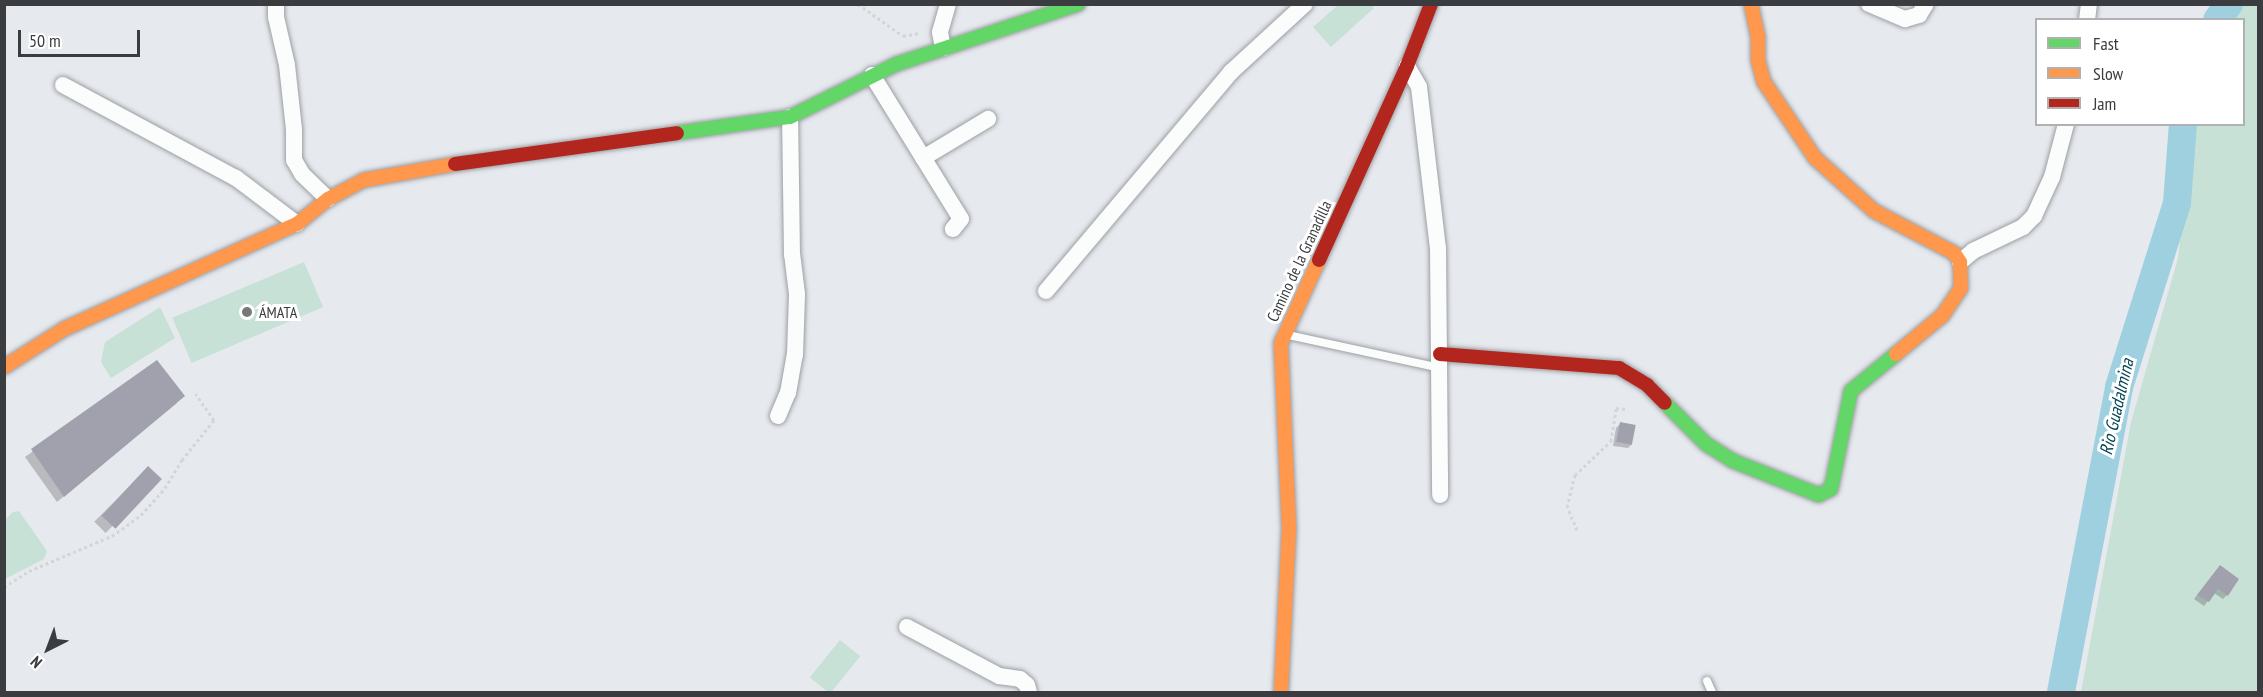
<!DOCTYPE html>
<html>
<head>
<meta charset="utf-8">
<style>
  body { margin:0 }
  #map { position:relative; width:2263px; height:697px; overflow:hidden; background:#e6e9ee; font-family:"PT Sans Narrow",sans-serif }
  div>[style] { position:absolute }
  .green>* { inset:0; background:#c8e1d6; transform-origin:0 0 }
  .shadow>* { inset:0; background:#0003; transform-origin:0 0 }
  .river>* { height:28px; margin:-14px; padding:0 14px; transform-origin:14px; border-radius:14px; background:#9fd0df }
  .building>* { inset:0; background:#a0a1ad; transform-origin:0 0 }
  .path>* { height:3px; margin-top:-1.5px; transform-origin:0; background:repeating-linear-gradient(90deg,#d4d5d6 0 3px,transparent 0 6px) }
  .roads { filter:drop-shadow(0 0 2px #9d9fa3) drop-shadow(0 0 2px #9d9fa3) }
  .lane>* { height:8px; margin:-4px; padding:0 4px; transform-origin:4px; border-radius:4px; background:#fbfcfc }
  .street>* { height:16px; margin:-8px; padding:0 8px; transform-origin:8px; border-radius:8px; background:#fbfcfc }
  .fast>* { height:14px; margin:-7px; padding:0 7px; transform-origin:7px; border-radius:7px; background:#63d668 }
  .slow>* { height:14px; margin:-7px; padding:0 7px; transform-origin:7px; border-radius:7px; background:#ff974d }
  .jam>* { height:14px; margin:-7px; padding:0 7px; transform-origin:7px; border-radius:7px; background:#b3261e }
  .dots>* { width:16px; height:16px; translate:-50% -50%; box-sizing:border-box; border:3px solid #fff; border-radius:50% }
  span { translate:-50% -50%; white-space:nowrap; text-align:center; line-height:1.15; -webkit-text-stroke:6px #fff; paint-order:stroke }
  .street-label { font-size:16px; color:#3a3c3f }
  .poi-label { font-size:16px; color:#3a3c3f }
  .left { translate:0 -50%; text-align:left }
  .water-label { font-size:18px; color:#034452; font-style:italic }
  .frame { position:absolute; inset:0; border:6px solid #3a3c3f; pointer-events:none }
  .legend { position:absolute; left:2035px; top:18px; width:210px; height:108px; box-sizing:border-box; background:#fff; border:2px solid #b0b1b2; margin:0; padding:8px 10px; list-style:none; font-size:18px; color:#3a3c3f }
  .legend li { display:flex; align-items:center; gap:12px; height:30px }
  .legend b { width:30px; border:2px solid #b0b1b2 }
  .north { position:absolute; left:18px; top:619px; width:60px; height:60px; -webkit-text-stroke:4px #fff; paint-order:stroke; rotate:222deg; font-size:16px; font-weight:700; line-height:24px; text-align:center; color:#3a3c3f }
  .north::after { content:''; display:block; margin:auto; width:21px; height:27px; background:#3a3c3f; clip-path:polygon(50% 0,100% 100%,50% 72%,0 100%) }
  .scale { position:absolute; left:18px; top:30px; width:122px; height:27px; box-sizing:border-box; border:3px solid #3a3c3f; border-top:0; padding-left:8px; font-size:18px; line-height:21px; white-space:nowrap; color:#3a3c3f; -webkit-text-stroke:4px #fff; paint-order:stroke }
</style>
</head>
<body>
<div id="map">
  <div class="green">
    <i style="clip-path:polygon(1338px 5px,1371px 5px,1374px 8px,1331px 47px,1313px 27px)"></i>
    <i style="clip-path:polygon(2242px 5px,2258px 5px,2258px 692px,2081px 692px,2131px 422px,2178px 258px,2192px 136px,2196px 125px,2244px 124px,2244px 20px,2235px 19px)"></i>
    <i style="left:304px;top:262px;width:49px;height:143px;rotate:67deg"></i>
    <i style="clip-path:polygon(160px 307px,175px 338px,111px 378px,101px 362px,105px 342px)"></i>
    <i style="clip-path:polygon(19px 511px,47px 551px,44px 559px,5px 579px,5px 520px,13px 512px)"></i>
    <i style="left:840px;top:640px;width:26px;height:48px;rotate:39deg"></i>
  </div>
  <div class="shadow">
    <i style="clip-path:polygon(157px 362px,177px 403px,57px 502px,25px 457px)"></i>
    <i style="clip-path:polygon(1620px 424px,1632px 444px,1628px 448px,1613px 446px,1616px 428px)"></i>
    <i style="left:148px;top:468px;width:16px;height:76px;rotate:45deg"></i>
    <i style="clip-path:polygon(2216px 571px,2227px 595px,2223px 599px,2214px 593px,2204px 606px,2194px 599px)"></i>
  </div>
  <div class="river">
    <i style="left:2217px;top:20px;width:20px;rotate:-53deg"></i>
    <i style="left:2061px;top:692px;width:310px;rotate:-79.2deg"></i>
    <i style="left:2119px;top:387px;width:193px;rotate:-72.5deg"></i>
    <i style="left:2177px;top:203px;width:79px;rotate:-85.7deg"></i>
  </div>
  <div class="building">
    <i style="clip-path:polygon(157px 360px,185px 396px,64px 497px,31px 449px)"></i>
    <i style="left:1620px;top:422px;width:16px;height:20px;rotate:11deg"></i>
    <i style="left:148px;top:466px;width:19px;height:68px;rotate:43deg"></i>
    <i style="clip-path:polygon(2220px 565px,2239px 579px,2228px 596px,2218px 589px,2209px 602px,2197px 595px)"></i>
  </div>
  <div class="path">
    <i style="left:858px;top:4px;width:55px;rotate:35.4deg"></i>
    <i style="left:903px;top:36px;width:17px;rotate:-10deg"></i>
    <i style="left:1577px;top:530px;width:25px;rotate:-113deg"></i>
    <i style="left:1567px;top:507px;width:33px;rotate:-76deg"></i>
    <i style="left:1575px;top:475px;width:50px;rotate:-43.4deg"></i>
    <i style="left:1611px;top:441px;width:33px;rotate:-81deg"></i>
    <i style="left:1616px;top:408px;width:9px;rotate:6deg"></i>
    <i style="left:4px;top:587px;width:30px;rotate:-33deg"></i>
    <i style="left:29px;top:571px;width:90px;rotate:-22.9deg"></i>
    <i style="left:112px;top:536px;width:36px;rotate:-36deg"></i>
    <i style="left:141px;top:515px;width:36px;rotate:-48deg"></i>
    <i style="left:165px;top:488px;width:33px;rotate:-59deg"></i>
    <i style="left:182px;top:460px;width:51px;rotate:-51.3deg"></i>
    <i style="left:214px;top:420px;width:32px;rotate:-125deg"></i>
  </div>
  <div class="roads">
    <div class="lane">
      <i style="left:1288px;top:335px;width:156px;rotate:12.2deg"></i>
      <i style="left:1707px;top:681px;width:12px;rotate:66deg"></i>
    </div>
    <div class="street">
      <i style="left:276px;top:4px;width:13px;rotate:90deg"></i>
      <i style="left:276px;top:17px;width:49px;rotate:77.1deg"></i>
      <i style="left:287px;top:65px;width:64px;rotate:83.8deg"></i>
      <i style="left:294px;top:129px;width:31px;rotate:90deg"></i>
      <i style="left:294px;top:160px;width:16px;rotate:60deg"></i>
      <i style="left:302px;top:174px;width:36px;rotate:44deg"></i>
      <i style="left:1869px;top:4px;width:39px;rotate:23deg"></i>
      <i style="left:1905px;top:19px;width:15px;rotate:-16deg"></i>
      <i style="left:1919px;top:15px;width:13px;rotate:-58deg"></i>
      <i style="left:2087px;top:20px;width:16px;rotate:-83deg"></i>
      <i style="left:943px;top:48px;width:16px;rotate:-101deg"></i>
      <i style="left:940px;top:32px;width:29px;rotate:-74deg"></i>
      <i style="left:1407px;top:66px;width:24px;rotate:60deg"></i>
      <i style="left:1419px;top:87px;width:162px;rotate:83.3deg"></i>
      <i style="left:1438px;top:248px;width:247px;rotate:89.5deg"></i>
      <i style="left:872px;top:75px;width:169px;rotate:58.3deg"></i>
      <i style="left:961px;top:219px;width:13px;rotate:129deg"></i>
      <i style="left:63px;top:85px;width:196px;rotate:28.3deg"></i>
      <i style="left:236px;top:178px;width:76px;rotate:37deg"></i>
      <i style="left:923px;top:158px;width:76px;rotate:-31deg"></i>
      <i style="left:1960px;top:262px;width:17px;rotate:-40deg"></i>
      <i style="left:1973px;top:251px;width:55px;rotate:-25.6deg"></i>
      <i style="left:2023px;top:227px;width:16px;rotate:-45deg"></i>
      <i style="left:2034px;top:216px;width:43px;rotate:-65.2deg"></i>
      <i style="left:2052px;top:177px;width:55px;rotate:-75.2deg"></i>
      <i style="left:1046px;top:291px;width:287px;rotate:-49.8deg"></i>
      <i style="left:1231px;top:72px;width:100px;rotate:-42.6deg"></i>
      <i style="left:778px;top:416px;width:25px;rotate:-67deg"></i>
      <i style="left:788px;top:393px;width:39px;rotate:-80deg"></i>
      <i style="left:795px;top:355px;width:61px;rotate:-88.1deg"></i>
      <i style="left:797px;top:294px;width:39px;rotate:-97deg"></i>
      <i style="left:792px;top:255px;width:138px;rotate:-90.8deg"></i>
      <i style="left:907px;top:627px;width:104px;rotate:28deg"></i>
      <i style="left:999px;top:676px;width:21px;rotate:8deg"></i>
      <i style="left:1020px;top:679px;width:9px;rotate:41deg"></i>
      <i style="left:1027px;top:685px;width:7px;rotate:74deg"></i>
    </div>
    <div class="fast">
      <i style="left:677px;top:133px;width:114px;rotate:-8.1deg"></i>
      <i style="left:790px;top:117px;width:119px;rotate:-26.4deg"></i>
      <i style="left:897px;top:64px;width:191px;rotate:-18.3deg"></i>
      <i style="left:1665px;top:403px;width:58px;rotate:45deg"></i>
      <i style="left:1706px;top:444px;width:32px;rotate:32deg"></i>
      <i style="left:1733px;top:461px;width:92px;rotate:21.6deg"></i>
      <i style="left:1819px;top:495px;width:13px;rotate:-27deg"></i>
      <i style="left:1831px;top:489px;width:100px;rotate:-78.5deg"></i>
      <i style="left:1851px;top:391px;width:58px;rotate:-39.4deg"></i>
    </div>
    <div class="slow">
      <i style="left:1751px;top:4px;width:35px;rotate:78deg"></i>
      <i style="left:1758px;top:38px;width:22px;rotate:90deg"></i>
      <i style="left:1758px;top:60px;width:23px;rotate:75deg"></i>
      <i style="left:1764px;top:82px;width:92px;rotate:56.1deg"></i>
      <i style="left:1815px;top:158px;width:79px;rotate:41.9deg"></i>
      <i style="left:1874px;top:211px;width:90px;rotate:27.7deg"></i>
      <i style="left:1954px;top:253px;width:11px;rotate:56deg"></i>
      <i style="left:1960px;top:262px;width:26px;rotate:88deg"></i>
      <i style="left:1961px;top:288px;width:32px;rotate:124deg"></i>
      <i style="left:1943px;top:315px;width:61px;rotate:140.3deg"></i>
      <i style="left:4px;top:367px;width:71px;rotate:-32.3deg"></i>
      <i style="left:64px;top:329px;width:256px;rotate:-24.3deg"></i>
      <i style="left:297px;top:224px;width:40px;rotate:-39deg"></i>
      <i style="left:328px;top:199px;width:41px;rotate:-27.8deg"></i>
      <i style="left:364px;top:180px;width:92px;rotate:-10deg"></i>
      <i style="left:1281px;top:692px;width:164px;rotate:-87.2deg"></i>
      <i style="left:1289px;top:528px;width:185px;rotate:-92.5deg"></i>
      <i style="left:1281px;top:343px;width:91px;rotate:-65.4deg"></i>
    </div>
    <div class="jam">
      <i style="left:455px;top:164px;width:224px;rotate:-7.9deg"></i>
      <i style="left:1319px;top:260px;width:213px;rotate:-65.6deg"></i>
      <i style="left:1407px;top:66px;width:66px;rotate:-68.8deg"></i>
      <i style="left:1440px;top:354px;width:180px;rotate:4.5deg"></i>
      <i style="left:1619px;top:368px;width:33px;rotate:31deg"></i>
      <i style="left:1647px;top:385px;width:25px;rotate:45deg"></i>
    </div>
  </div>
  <div class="dots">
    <i style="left:247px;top:312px;background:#76797c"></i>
  </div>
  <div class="street-label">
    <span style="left:1299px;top:261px;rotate:-65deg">Camino de la Granadilla</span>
  </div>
  <div class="poi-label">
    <span class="left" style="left:259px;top:312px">ÁMATA</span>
  </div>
  <div class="water-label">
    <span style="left:2117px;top:407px;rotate:-77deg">Rio Guadalmina</span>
  </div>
  <div class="frame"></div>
  <ul class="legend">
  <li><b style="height:8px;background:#63d668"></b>Fast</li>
  <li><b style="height:8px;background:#ff974d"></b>Slow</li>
  <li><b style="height:8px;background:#b3261e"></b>Jam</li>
  </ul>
  <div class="north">N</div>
  <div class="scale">50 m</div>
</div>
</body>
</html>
